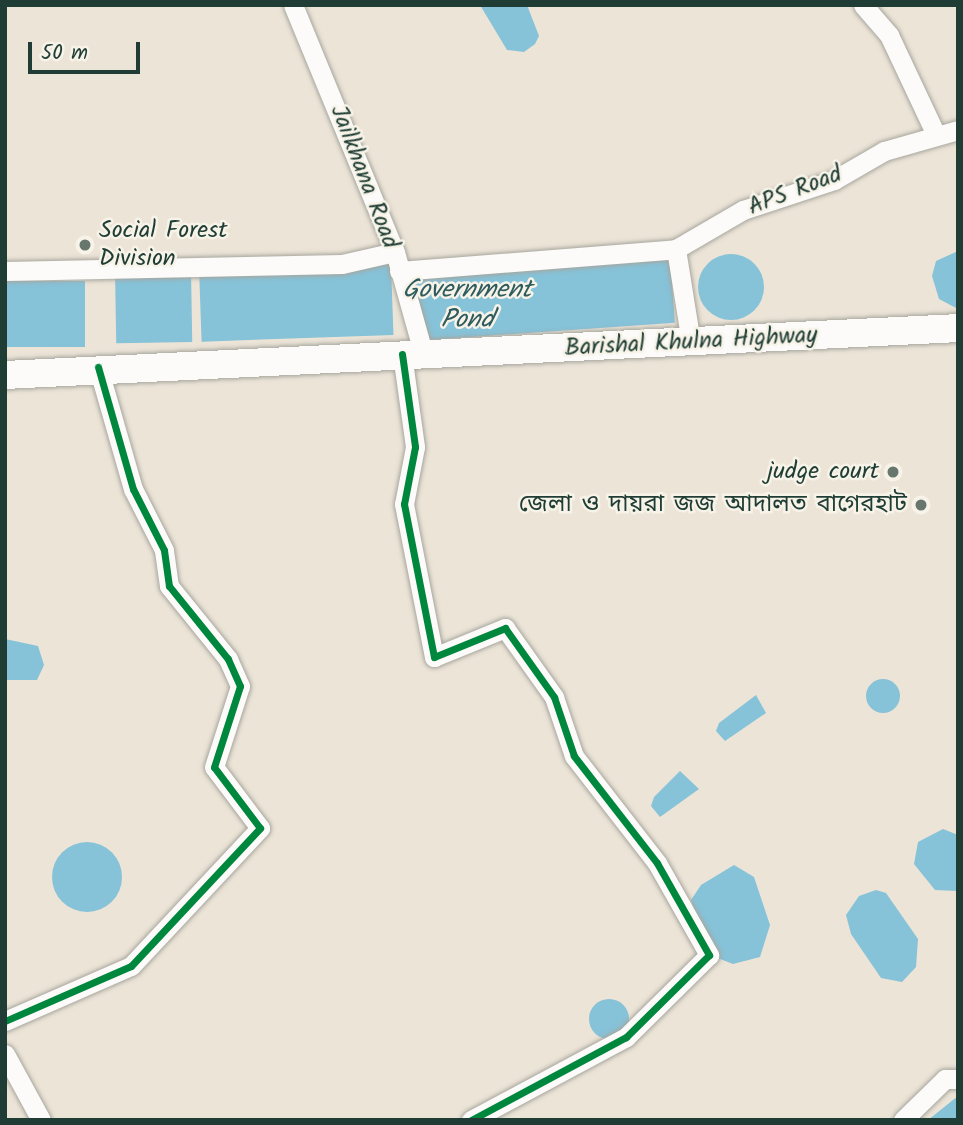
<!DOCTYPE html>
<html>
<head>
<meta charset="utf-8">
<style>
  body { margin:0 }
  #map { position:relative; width:963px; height:1125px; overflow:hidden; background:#ece4d7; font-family:Kalam,"Noto Sans Bengali",sans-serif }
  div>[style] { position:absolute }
  .water>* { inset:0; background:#86c2d8; transform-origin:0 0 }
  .round { border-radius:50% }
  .roads { filter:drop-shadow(0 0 2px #a7a69e) drop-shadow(0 0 2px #a7a69e) }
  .minor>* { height:19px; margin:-9.5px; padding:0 9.5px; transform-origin:9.5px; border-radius:9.5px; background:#fcfbf9 }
  .highway>* { height:28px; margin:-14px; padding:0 14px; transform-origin:14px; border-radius:14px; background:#fcfbf9 }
  .cycleway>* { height:7px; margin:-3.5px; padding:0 3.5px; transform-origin:3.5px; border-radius:3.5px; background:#00873e }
  .dots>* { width:19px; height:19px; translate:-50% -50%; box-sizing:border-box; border:4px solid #f7f3e8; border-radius:50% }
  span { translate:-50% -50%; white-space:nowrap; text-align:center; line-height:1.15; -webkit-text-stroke:5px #f7f3e8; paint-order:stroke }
  .street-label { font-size:24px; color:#1f3d34 }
  .poi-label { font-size:24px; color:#1f3d34 }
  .left { translate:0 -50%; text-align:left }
  .right { translate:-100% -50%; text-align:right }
  .water-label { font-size:26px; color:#2e5b5d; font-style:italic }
  .frame { position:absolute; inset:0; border:7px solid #1f3d34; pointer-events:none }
  .scale { position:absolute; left:28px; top:42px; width:112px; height:32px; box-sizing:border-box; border:4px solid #1f3d34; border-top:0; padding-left:9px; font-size:21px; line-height:24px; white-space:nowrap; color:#1f3d34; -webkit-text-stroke:5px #f7f3e8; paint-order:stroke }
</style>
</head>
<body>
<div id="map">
  <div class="water">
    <i style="clip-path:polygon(480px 5px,527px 5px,539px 36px,535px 44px,524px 52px,507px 50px)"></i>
    <i style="clip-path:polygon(958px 251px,958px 309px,939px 299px,932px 276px,936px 261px)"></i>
    <i style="left:670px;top:253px;width:70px;height:259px;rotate:86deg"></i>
    <i class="round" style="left:698px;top:254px;width:66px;height:66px"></i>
    <i style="left:391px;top:264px;width:71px;height:192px;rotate:88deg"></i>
    <i style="left:191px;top:271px;width:71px;height:76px;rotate:89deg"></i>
    <i style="left:85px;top:281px;width:66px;height:80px;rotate:90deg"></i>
    <i style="clip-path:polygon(5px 639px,38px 646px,44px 665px,37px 680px,5px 680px)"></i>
    <i class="round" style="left:866px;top:679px;width:34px;height:34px"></i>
    <i style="clip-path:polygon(756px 695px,766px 713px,725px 741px,716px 731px,719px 723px)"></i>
    <i style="clip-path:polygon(680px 771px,699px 789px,660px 817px,651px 806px,654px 797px)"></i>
    <i style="clip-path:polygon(943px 829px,958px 835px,958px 891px,935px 890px,914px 864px,918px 842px)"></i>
    <i class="round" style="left:52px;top:842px;width:70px;height:70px"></i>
    <i style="clip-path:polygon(734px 865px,754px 877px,770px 925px,760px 957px,733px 964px,710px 955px,691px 900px,701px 885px)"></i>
    <i style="clip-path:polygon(876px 890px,886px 893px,918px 939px,916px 967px,902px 982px,881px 978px,851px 934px,846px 915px,859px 896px)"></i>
    <i class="round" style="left:589px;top:999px;width:40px;height:40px"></i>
    <i style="clip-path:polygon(958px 1096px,958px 1120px,928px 1120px)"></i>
  </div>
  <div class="roads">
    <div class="minor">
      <i style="left:293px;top:5px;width:267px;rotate:67.6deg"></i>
      <i style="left:395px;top:252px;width:104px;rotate:74.4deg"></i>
      <i style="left:863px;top:5px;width:40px;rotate:49deg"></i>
      <i style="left:889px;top:35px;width:110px;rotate:64.8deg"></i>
      <i style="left:676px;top:249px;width:95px;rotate:80.9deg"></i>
      <i style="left:5px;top:271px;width:337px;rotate:-1.2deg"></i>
      <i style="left:342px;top:264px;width:54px;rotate:-12.8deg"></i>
      <i style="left:399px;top:271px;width:278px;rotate:-4.5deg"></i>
      <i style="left:676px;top:249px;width:78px;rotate:-30.2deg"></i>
      <i style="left:743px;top:210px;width:96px;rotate:-18.2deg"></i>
      <i style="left:834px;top:180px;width:58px;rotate:-30.1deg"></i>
      <i style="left:884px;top:151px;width:77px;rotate:-15.8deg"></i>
      <i style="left:402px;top:354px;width:94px;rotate:82deg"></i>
      <i style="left:415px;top:447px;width:58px;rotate:100.9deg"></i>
      <i style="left:404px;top:504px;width:156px;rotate:78.9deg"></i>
      <i style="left:434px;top:657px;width:77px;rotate:-22.2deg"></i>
      <i style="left:505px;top:628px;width:85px;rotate:54.6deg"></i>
      <i style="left:554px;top:697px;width:62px;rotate:71.3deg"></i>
      <i style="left:574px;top:756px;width:135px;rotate:52.2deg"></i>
      <i style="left:657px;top:863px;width:106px;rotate:60.5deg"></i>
      <i style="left:709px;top:955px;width:117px;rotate:135.3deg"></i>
      <i style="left:626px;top:1037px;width:176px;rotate:151.8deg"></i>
      <i style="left:5px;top:1021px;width:137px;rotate:-23.6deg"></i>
      <i style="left:131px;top:966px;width:189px;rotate:-46.9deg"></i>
      <i style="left:260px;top:828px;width:76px;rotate:-127deg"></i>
      <i style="left:214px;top:767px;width:85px;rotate:-72.2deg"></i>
      <i style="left:240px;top:686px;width:30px;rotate:-114deg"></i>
      <i style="left:228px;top:659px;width:94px;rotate:-128.9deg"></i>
      <i style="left:169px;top:586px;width:36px;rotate:-98deg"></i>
      <i style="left:164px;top:550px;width:68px;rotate:-116.9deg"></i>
      <i style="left:133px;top:489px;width:127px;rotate:-106deg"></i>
      <i style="left:5px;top:1054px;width:75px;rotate:61.4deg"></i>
      <i style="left:903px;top:1120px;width:59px;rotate:-44.3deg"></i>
      <i style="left:945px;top:1079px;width:13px"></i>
    </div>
    <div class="highway">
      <i style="left:5px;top:375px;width:954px;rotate:-2.82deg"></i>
    </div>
  </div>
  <div class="cycleway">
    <i style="left:402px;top:354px;width:94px;rotate:82deg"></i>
    <i style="left:415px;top:447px;width:58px;rotate:100.9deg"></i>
    <i style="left:404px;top:504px;width:156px;rotate:78.9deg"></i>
    <i style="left:434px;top:657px;width:77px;rotate:-22.2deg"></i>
    <i style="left:505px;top:628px;width:85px;rotate:54.6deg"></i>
    <i style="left:554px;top:697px;width:62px;rotate:71.3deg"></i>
    <i style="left:574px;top:756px;width:135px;rotate:52.2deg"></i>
    <i style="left:657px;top:863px;width:106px;rotate:60.5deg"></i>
    <i style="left:709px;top:955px;width:117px;rotate:135.3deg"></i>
    <i style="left:626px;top:1037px;width:176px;rotate:151.8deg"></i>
    <i style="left:5px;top:1021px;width:137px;rotate:-23.6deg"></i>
    <i style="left:131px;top:966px;width:189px;rotate:-46.9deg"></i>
    <i style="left:260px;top:828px;width:76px;rotate:-127deg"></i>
    <i style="left:214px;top:767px;width:85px;rotate:-72.2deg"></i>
    <i style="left:240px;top:686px;width:30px;rotate:-114deg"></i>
    <i style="left:228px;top:659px;width:94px;rotate:-128.9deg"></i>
    <i style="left:169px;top:586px;width:36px;rotate:-98deg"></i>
    <i style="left:164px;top:550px;width:68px;rotate:-116.9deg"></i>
    <i style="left:133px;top:489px;width:127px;rotate:-106deg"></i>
  </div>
  <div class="dots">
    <i style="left:85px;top:245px;background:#67776d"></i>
    <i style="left:893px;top:472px;background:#67776d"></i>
    <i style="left:921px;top:505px;background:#67776d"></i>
  </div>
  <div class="street-label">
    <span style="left:364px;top:177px;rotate:69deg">Jailkhana Road</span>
    <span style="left:795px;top:191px;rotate:-21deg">APS Road</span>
    <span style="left:691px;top:342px;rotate:-3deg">Barishal Khulna Highway</span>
  </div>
  <div class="poi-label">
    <span class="left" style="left:99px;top:245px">Social Forest<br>Division</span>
    <span class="right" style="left:879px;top:472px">judge court</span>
    <span class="right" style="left:907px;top:505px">জেলা ও দায়রা জজ আদালত বাগেরহাট</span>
  </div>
  <div class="water-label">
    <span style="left:467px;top:306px">Government<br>Pond</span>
  </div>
  <div class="frame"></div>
  <div class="scale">50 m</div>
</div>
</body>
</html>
